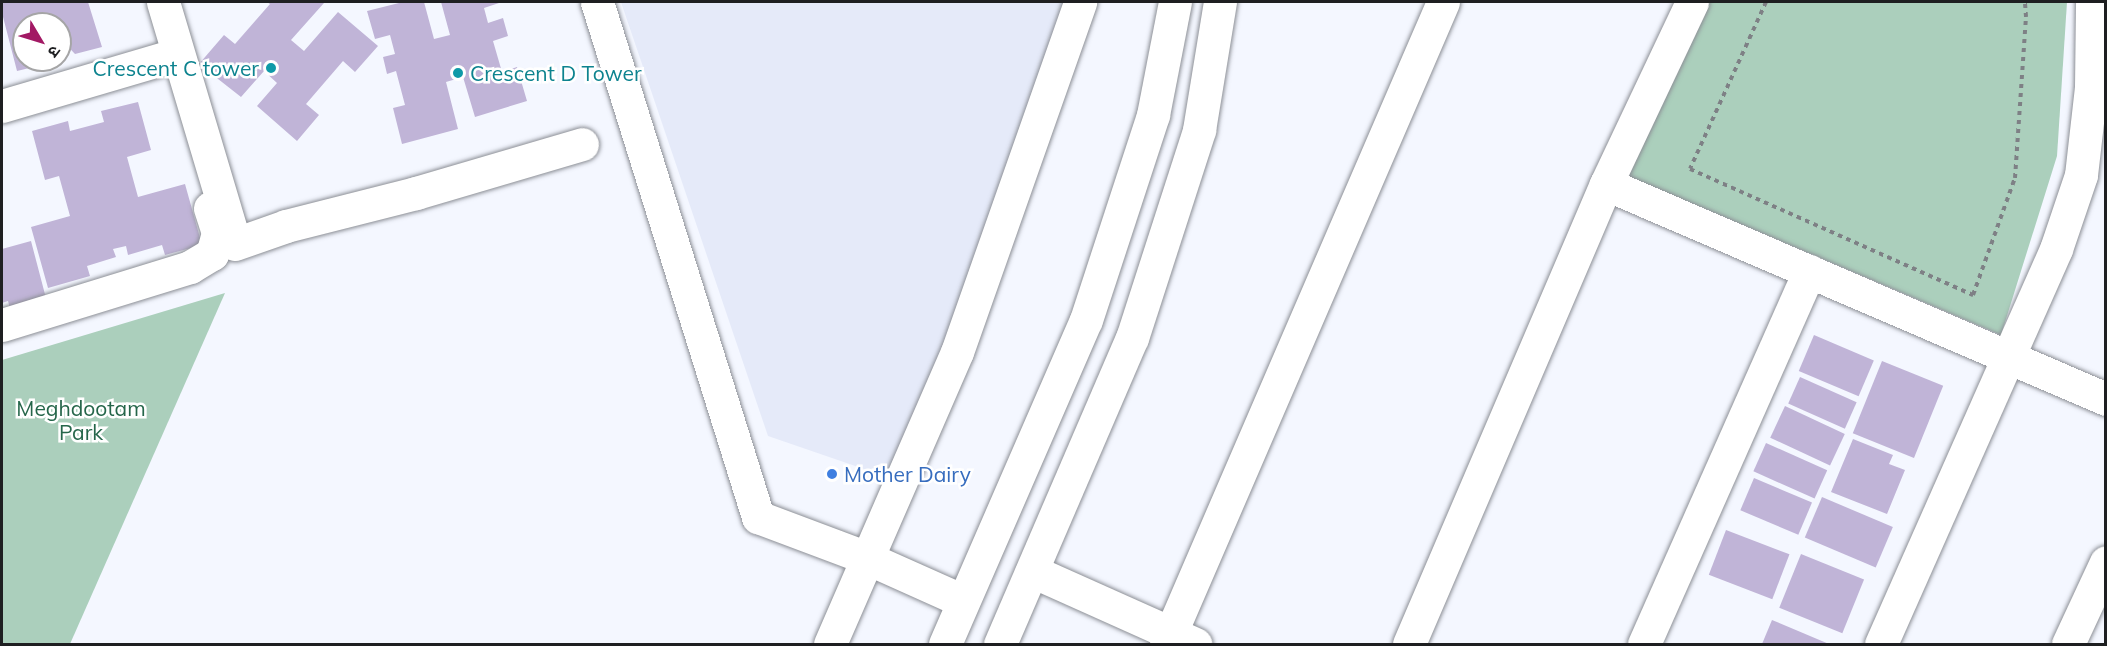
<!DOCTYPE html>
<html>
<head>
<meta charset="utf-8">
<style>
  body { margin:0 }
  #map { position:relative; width:2107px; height:646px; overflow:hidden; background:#f4f7ff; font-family:Mulish,"Noto Sans Devanagari",sans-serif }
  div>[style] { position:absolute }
  .built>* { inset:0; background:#e5eaf9 }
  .green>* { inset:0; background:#abcfbc }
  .building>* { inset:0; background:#c0b4d7; transform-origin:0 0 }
  .path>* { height:4px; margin-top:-2px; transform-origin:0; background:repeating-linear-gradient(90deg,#7e8085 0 4.5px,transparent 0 9px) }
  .roads { filter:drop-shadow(0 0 2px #8c8f96) drop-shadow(0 0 2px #8c8f96) }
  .minor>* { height:33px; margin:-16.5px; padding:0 16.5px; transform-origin:16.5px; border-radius:16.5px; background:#fff }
  .tertiary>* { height:33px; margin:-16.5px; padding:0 16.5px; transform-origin:16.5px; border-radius:16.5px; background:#fff }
  .dots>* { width:16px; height:16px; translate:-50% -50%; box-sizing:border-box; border:3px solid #fff; border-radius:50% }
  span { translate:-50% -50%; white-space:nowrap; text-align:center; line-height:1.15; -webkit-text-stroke:5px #fff; paint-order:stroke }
  .culture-label { font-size:21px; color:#0d838f }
  .right { translate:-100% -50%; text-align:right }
  .left { translate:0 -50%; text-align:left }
  .park-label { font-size:21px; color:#25664a }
  .shop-label { font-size:21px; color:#366cbe }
  .frame { position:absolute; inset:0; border:3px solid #1e1f21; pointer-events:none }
  .north { position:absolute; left:12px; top:12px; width:60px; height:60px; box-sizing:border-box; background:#fff; border:2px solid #a5a5a6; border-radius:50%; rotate:128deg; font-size:16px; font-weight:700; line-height:24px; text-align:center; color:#1e1f21 }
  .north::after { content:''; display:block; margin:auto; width:21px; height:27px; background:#a21964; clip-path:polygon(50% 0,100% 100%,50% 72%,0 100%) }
</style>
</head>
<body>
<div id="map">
  <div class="built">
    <i style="clip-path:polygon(621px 2px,1064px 2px,896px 480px,768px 436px)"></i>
  </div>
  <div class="green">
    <i style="clip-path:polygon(1708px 2px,2067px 2px,2057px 156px,2001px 335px,1628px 176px)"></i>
    <i style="clip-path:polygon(225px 293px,70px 644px,2px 644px,2px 360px)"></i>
  </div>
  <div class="building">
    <i style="clip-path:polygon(2px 2px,88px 2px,102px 47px,75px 54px,60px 38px,60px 24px,24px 24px,24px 60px,46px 60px,46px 64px,17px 71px,2px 13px)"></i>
    <i style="clip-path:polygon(267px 2px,324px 3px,291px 40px,304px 51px,338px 12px,378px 46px,355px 72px,343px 61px,306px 104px,319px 115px,297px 141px,257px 106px,277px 83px,264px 71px,241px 97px,199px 64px,224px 35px,235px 44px,270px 4px)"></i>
    <i style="clip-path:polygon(403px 2px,424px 2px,434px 39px,450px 35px,441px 2px,502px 2px,484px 8px,488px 23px,503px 18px,508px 36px,493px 41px,502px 72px,517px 67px,527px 101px,475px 117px,463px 77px,446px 82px,458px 129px,402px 144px,393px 108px,405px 105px,396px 71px,387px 74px,383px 57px,395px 54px,390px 35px,375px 39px,367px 11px)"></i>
    <i style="clip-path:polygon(138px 102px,151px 150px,127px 157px,138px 197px,185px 184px,202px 245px,165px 255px,162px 245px,128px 255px,126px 246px,113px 249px,116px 257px,87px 266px,90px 276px,48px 288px,31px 227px,70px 216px,59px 176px,45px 180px,32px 131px,68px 121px,70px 131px,104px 122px,101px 111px)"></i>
    <i style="clip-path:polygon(31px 241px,47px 302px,11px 312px,8px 301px,2px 303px,2px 249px)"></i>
    <i style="left:1814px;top:335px;width:65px;height:39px;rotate:23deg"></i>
    <i style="left:1882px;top:361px;width:66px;height:78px;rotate:22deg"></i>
    <i style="left:1800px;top:377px;width:62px;height:29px;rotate:24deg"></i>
    <i style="left:1785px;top:406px;width:66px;height:35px;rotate:25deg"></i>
    <i style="clip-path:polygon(1853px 439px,1893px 455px,1889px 464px,1905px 470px,1887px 514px,1831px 492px)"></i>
    <i style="left:1766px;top:443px;width:67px;height:31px;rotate:24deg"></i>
    <i style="left:1754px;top:478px;width:63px;height:35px;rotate:23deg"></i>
    <i style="left:1822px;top:497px;width:77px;height:44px;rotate:23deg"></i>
    <i style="left:1726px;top:530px;width:68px;height:48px;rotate:21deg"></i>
    <i style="left:1801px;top:554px;width:68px;height:58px;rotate:22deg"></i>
    <i style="clip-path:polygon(1772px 620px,1829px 644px,1762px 644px)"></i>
  </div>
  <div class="path">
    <i style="left:1766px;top:2px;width:183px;rotate:114.5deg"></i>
    <i style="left:1690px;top:169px;width:310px;rotate:24deg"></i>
    <i style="left:1973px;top:295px;width:124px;rotate:-70.3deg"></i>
    <i style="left:2015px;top:178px;width:161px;rotate:-86.1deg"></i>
    <i style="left:2026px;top:17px;width:15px;rotate:-94deg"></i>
  </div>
  <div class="roads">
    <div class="minor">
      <i style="left:163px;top:2px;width:252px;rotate:73.4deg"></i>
      <i style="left:235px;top:244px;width:54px;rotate:-19.4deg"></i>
      <i style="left:286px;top:226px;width:134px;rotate:-14.2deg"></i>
      <i style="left:416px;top:193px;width:173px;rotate:-16.4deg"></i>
      <i style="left:597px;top:2px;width:540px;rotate:72.64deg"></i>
      <i style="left:758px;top:517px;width:116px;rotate:20.6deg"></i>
      <i style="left:867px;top:558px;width:105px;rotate:24.1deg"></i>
      <i style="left:2px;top:106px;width:167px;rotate:-16.4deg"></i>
      <i style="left:1606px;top:184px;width:544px;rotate:23.27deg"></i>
      <i style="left:2px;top:325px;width:197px;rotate:-17.1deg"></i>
      <i style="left:190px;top:267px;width:26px;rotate:-31deg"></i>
      <i style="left:212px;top:254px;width:22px;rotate:-74deg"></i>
      <i style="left:218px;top:233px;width:26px;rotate:-108deg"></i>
      <i style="left:1032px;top:571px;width:179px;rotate:24.1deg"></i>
      <i style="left:830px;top:644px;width:318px;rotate:-66.5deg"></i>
      <i style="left:957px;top:352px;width:371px;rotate:-70.6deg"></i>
      <i style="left:1166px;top:644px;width:699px;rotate:-66.66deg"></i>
      <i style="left:1409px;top:644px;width:500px;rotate:-66.82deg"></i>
      <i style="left:1606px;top:184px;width:201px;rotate:-64.7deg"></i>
      <i style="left:1644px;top:644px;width:408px;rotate:-66.1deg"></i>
      <i style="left:1881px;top:644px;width:432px;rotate:-66.1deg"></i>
      <i style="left:2056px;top:249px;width:78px;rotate:-71.3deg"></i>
      <i style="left:2081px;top:175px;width:89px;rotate:-83.5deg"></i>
      <i style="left:2091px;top:87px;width:85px;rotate:-89.3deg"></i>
      <i style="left:2068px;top:644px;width:90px;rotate:-65.1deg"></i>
    </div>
    <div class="tertiary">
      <i style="left:945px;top:644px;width:353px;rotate:-66.5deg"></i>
      <i style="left:1086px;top:320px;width:216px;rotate:-71.9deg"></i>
      <i style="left:1153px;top:115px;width:115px;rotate:-79deg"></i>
      <i style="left:1000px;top:644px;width:333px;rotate:-66.7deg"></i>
      <i style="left:1132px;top:338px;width:219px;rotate:-72.1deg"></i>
      <i style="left:1199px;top:130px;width:130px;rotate:-80.7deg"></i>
    </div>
  </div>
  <div class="dots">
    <i style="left:271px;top:68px;background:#0f9aa8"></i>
    <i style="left:458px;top:73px;background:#0f9aa8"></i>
    <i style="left:832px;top:474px;background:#3f7fe0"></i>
  </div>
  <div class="culture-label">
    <span class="right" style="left:259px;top:68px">Crescent C tower</span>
    <span class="left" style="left:470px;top:73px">Crescent D Tower</span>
  </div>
  <div class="park-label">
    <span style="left:81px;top:420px">Meghdootam<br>Park</span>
  </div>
  <div class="shop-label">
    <span class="left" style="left:844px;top:474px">Mother Dairy</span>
  </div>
  <div class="frame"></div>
  <div class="north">उ</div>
</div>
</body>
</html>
